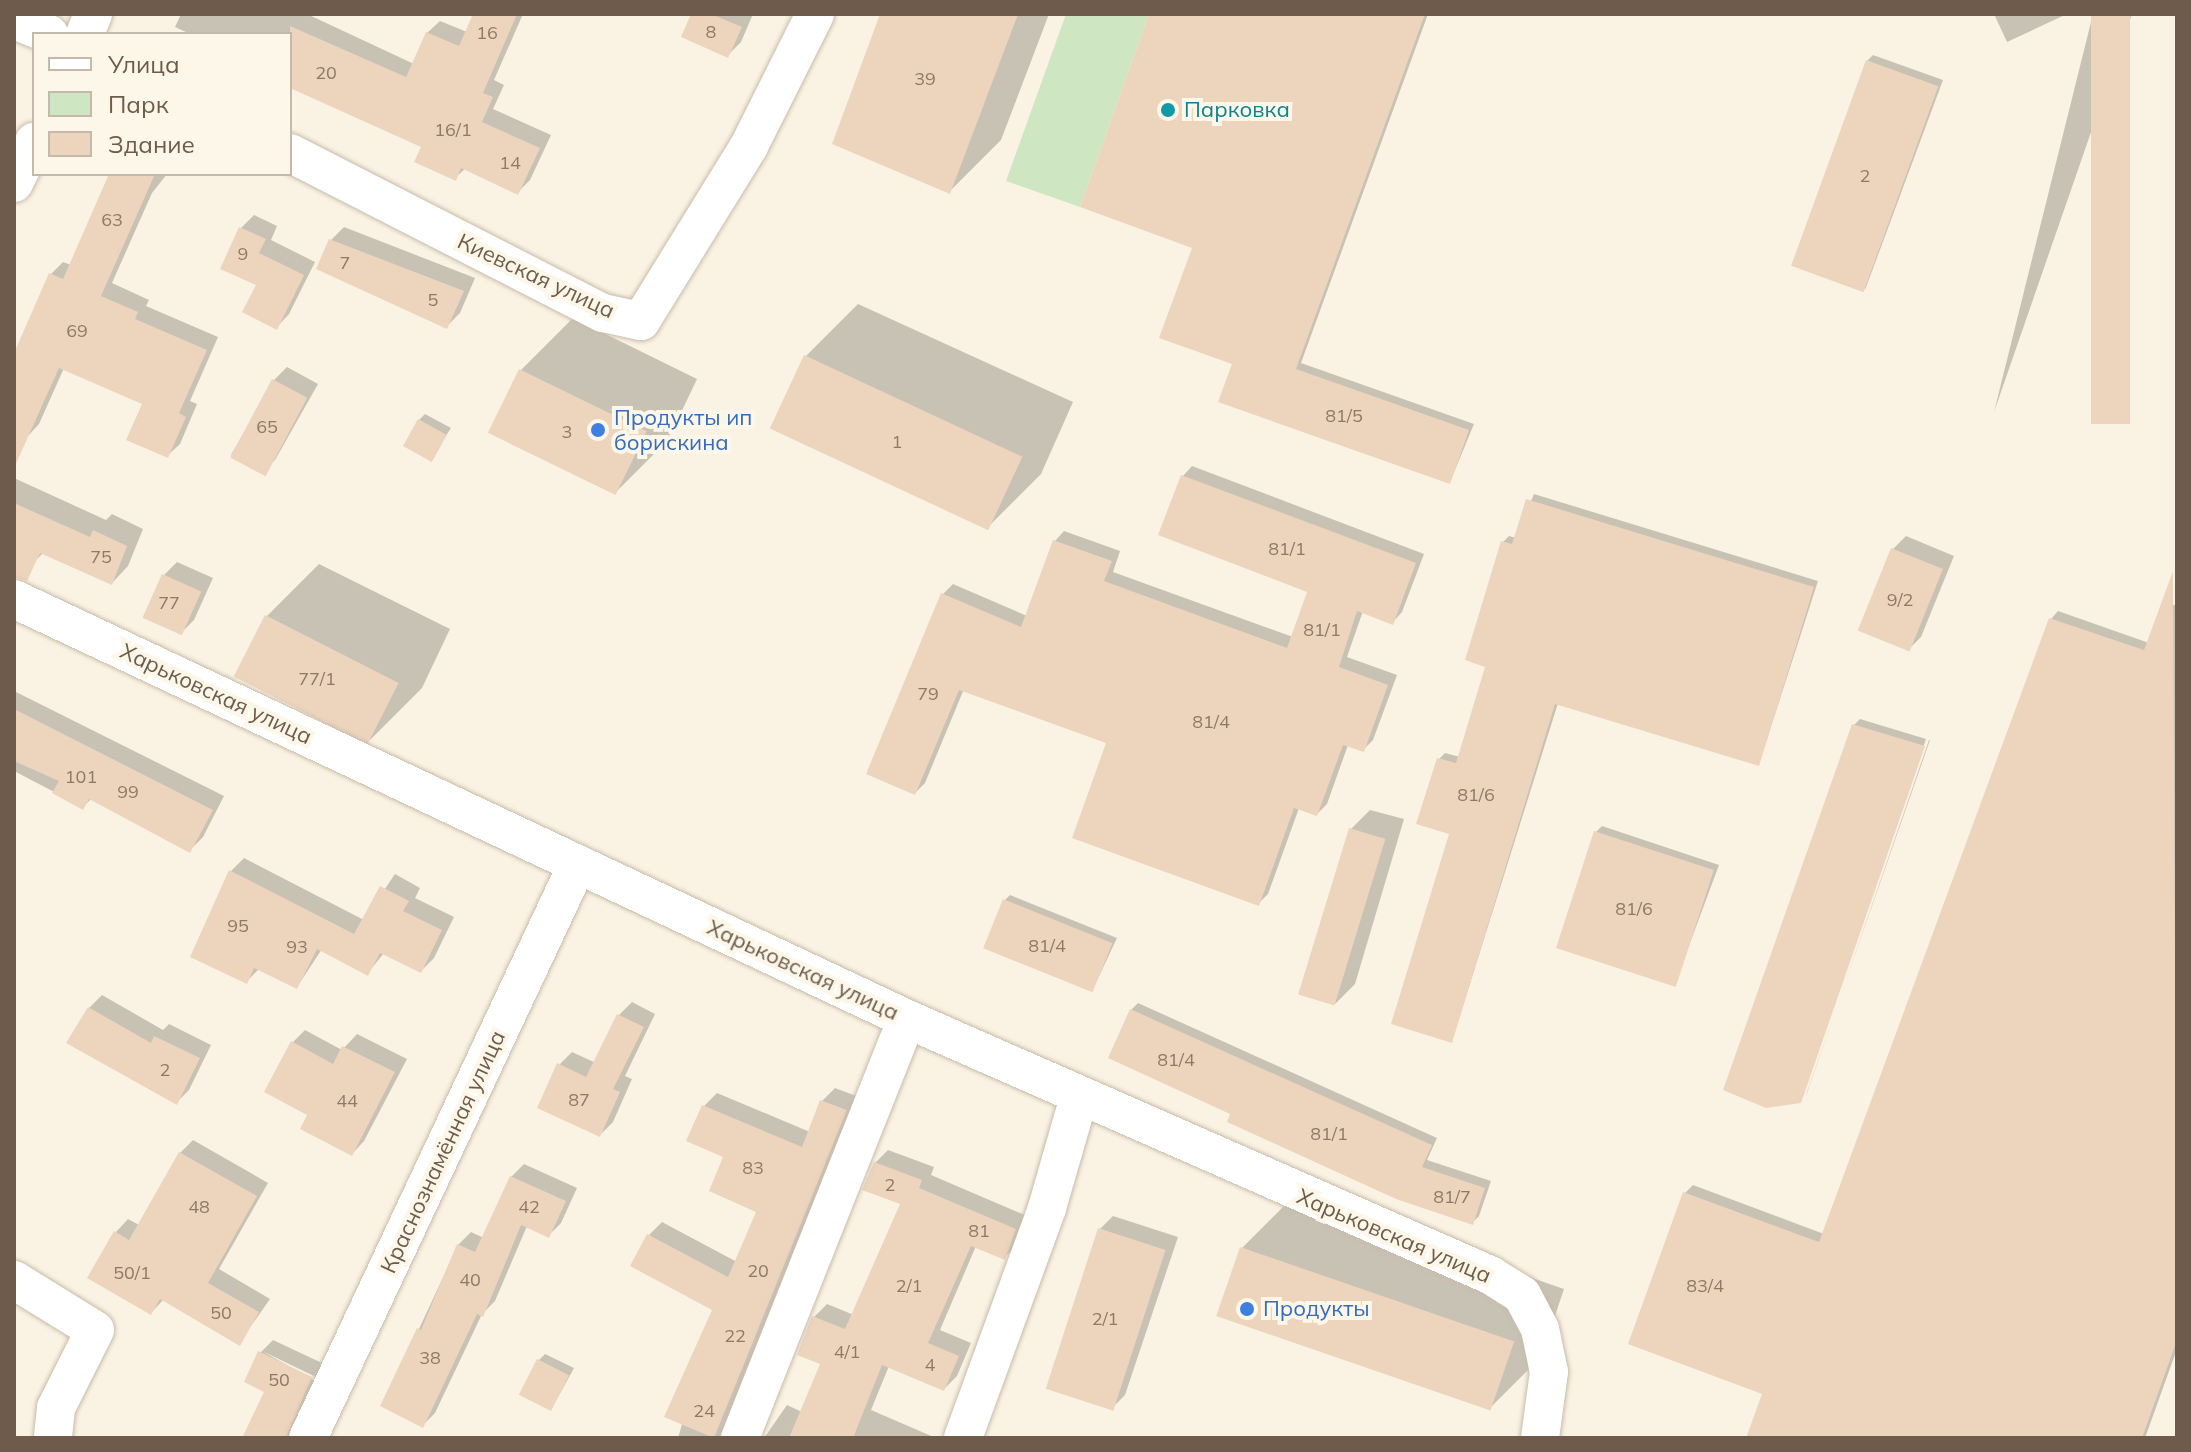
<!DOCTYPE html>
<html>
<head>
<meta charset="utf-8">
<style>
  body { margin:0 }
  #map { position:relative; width:2191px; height:1452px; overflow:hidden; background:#faf3e3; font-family:Mulish,sans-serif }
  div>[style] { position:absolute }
  .green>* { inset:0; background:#cfe6c3 }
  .shadow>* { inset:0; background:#0003 }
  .building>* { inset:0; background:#edd4bd; transform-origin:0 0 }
  .roads { filter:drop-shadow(0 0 2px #c9bbab) drop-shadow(0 0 2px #c9bbab) }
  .minor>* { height:38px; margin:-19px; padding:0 19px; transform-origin:19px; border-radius:19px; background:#fff }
  .dots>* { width:22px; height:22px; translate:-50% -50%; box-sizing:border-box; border:4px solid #fdf7e9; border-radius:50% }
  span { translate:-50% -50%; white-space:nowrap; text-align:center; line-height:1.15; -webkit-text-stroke:8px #fdf7e9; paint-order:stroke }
  .number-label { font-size:18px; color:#8e7968 }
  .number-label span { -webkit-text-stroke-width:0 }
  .culture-label { font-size:22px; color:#0d838f }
  .left { translate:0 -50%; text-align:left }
  .street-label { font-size:22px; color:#6f5b4c }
  .shop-label { font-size:22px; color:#366cbe }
  .frame { position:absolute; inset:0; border:16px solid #6f5b4c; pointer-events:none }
  .legend { position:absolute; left:32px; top:32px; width:260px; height:144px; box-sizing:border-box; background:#fdf7e9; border:2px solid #c4b9aa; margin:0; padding:10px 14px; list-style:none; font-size:24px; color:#6f5b4c }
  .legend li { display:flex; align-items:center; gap:16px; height:40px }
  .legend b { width:40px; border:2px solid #c4b9aa }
</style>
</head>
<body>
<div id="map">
  <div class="green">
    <i style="clip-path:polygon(1066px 14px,1149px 14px,1080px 207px,1006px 181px)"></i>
  </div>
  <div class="shadow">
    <i style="clip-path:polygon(181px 14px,307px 14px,414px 64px,427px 33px,440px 21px,467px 32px,475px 14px,523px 14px,494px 80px,504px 85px,493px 109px,551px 135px,530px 180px,518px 192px,466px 168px,455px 178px,423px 146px,290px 82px,290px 34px,190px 34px,175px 27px)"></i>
    <i style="clip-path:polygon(694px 14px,753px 14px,741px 42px,728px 55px)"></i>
    <i style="clip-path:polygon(882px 14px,1049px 14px,1001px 140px,949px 192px)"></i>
    <i style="clip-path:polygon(1151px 14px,1428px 14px,1301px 363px,1474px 424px,1450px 482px,1234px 363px,1194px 246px)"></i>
    <i style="clip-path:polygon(1994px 14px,2067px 14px,2007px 42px)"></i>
    <i style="clip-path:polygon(2093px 14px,2132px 14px,1994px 412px)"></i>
    <i style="clip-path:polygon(1873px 55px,1943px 80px,1865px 290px,1867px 61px)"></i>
    <i style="clip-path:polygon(113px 174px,167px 174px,152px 193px,112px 283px,149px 300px,146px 306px,218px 337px,190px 401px,197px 404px,180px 444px,167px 456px,145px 403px,64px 368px,39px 424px,27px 437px,14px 431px,14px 358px,51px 274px,63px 262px,71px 265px)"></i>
    <i style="clip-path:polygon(254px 215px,277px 226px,271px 240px,315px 262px,289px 314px,277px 327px,241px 228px)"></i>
    <i style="clip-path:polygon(344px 227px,475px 278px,460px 313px,447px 326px,331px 240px)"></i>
    <i style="clip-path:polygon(858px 304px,1073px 402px,1041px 474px,989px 526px,806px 356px)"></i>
    <i style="clip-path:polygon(573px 318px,697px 379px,668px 440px,616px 492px,491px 432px,521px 370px)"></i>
    <i style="clip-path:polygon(287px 367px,318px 384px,275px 460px,262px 473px,231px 455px,274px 380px)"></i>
    <i style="clip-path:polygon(425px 414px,451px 428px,431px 459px,419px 420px)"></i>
    <i style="clip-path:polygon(1192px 466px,1424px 554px,1402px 612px,1393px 622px,1363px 611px,1347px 657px,1397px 675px,1373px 740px,1363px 750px,1348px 745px,1327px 804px,1317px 814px,1299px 808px,1268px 894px,1258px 904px,1109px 742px,964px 689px,925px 783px,915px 793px,943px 594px,953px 584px,1027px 616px,1055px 541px,1064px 531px,1120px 551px,1113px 572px,1293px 637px,1309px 591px,1183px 476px)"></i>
    <i style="clip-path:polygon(14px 478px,106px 520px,112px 514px,143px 529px,128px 566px,112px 583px,44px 552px,34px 562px,14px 553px)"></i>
    <i style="clip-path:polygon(1534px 494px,1818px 581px,1759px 764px,1558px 703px,1452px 1041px,1451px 833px,1439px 759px,1445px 753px,1460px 757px,1488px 665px,1503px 542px,1509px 536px,1516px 538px)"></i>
    <i style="clip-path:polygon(1906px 536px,1954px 556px,1921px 637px,1908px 650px,1893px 549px)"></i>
    <i style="clip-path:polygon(177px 562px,213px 578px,194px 620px,181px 633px,164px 575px)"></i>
    <i style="clip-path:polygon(319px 564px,450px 629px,422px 688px,370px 740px,267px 616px)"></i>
    <i style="clip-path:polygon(2169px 603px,2177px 606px,2177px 1349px,2145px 1438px,1748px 1438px,1765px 1392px,1630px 1343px,1685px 1193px,1693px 1185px,1824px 1234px,2051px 619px,2058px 611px,2149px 643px)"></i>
    <i style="clip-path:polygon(14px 691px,224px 796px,203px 837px,190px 850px,92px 798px,83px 807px,14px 771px)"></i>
    <i style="clip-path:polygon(1860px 719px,1926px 739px,1800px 1101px,1854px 725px)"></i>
    <i style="clip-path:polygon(1930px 740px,1806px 1095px,1806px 1096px,1929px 740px)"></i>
    <i style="clip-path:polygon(1370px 810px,1404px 819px,1355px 984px,1335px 1004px,1351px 829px)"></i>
    <i style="clip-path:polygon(1602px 826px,1719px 865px,1674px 986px,1596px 832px)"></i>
    <i style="clip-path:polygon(244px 858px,364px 920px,395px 874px,420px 888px,415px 898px,454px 917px,434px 958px,421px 971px,384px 953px,367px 974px,322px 949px,297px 987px,260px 968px,247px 981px,193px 956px,231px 871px)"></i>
    <i style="clip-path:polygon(1010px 895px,1117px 938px,1092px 991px,1004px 901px)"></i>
    <i style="clip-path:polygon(102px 995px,163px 1030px,169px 1024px,211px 1045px,189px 1090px,176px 1103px,89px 1008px)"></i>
    <i style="clip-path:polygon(632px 1002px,655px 1014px,625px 1076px,632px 1079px,613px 1122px,600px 1135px,559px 1065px,572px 1052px,596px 1063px,619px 1015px)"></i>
    <i style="clip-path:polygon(1138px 1003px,1437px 1138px,1427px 1160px,1491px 1181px,1479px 1216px,1472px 1223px,1233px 1113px,1131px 1010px)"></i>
    <i style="clip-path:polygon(305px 1030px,342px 1050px,357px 1034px,407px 1059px,364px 1141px,352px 1154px,310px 1114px,292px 1043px)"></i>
    <i style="clip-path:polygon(835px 1088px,859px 1097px,738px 1438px,678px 1438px,715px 1309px,649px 1235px,662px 1222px,737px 1262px,759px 1211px,704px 1106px,717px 1093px,810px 1132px,822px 1101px)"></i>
    <i style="clip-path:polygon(193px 1140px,268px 1183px,219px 1269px,270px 1299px,239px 1343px,164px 1299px,151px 1313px,116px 1232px,128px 1219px,139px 1225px,180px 1153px)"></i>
    <i style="clip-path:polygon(888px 1150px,934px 1167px,931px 1175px,1027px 1216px,1017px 1245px,1004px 1258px,976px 1246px,940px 1330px,971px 1343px,957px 1376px,944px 1389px,889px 1366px,871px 1410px,936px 1438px,764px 1438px,787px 1405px,802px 1412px,823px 1363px,799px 1354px,814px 1317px,827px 1304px,854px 1315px,903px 1203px,875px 1163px)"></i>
    <i style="clip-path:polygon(524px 1164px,577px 1188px,561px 1223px,548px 1236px,527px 1226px,495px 1301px,482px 1314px,435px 1413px,422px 1426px,419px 1329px,458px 1245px,471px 1232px,484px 1238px,511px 1177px)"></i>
    <i style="clip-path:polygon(1294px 1196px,1564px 1289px,1541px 1357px,1489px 1409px,1242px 1248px)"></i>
    <i style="clip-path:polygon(1113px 1216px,1178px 1237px,1125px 1395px,1112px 1408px,1100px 1229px)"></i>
    <i style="clip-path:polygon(273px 1340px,324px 1364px,318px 1378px,262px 1351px,317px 1382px,294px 1438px,243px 1438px,266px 1391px,260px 1353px)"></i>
    <i style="clip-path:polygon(545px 1354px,574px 1368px,552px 1408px,539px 1360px)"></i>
  </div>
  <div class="building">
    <i style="clip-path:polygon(473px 14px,517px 14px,483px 93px,493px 97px,482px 122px,540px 148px,518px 195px,461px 168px,456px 181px,414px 162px,421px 147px,290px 88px,290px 26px,406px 77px,426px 32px,459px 46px)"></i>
    <i style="clip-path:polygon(691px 14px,711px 14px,742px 27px,728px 58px,681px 37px)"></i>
    <i style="clip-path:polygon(880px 14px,1018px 14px,950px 194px,832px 144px)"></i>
    <i style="clip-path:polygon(1149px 14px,1425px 14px,1296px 369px,1469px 430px,1450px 484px,1218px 402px,1232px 364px,1159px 338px,1192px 248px,1080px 207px)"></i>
    <i style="left:2091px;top:14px;width:39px;height:410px"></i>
    <i style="left:1866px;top:60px;width:77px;height:219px;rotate:20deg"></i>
    <i style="clip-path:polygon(109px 174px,155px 174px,101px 296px,138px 312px,135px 319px,207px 350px,179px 413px,186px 417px,168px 458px,126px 440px,142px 404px,59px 368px,14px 468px,14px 353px,49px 273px,63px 279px)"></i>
    <i style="clip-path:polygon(239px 227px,266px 239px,259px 253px,304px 275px,277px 330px,242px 312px,256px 285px,220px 269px)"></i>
    <i style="clip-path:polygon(329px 239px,464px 291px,447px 329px,316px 269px)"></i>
    <i style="left:804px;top:355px;width:241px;height:81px;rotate:25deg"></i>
    <i style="left:519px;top:369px;width:142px;height:71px;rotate:26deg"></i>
    <i style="left:272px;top:379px;width:40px;height:89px;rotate:28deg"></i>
    <i style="left:418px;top:419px;width:33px;height:31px;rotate:29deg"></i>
    <i style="clip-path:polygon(1181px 475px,1416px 563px,1393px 625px,1357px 611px,1339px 667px,1388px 685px,1364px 752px,1343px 745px,1317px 816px,1294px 808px,1259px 906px,1072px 838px,1106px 743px,959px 690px,915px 795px,866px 774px,941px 593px,1021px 627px,1053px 540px,1112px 561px,1104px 581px,1287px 648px,1307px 592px,1158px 535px)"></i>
    <i style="clip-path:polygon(1526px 499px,1814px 587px,1759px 766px,1555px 704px,1452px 1043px,1391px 1024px,1449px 834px,1416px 824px,1437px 758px,1456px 763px,1485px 667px,1465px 660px,1501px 541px,1512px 544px)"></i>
    <i style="clip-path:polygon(14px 503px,90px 537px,93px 530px,127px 546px,112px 585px,40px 553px,27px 581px,14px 577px)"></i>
    <i style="left:1891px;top:548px;width:56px;height:89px;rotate:22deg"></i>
    <i style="clip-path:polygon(2173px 571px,2177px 1340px,2142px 1438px,1746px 1438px,1762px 1394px,1628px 1344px,1683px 1192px,1819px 1242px,2049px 618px,2144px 650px)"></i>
    <i style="left:162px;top:574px;width:43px;height:48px;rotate:24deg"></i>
    <i style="left:265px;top:615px;width:150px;height:69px;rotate:27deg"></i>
    <i style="clip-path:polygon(14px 709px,213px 810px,190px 853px,89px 799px,83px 810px,52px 793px,59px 781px,14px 761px)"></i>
    <i style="clip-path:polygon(1852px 724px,1925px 746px,1801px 1103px,1766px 1108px,1723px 1090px)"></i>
    <i style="left:1349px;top:828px;width:38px;height:174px;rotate:17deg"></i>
    <i style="left:1594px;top:831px;width:126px;height:123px;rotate:18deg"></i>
    <i style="clip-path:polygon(229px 870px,354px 934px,380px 886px,409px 901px,403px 911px,442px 930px,421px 973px,380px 953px,368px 976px,317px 949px,297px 989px,254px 968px,247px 984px,190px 957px)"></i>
    <i style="left:1003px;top:899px;width:118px;height:53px;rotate:22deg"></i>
    <i style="clip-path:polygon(88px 1007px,151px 1043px,154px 1036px,200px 1058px,177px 1105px,66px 1043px)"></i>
    <i style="clip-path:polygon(1130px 1009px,1432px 1145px,1422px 1167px,1485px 1188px,1473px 1225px,1396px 1199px,1227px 1122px,1230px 1114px,1108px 1058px)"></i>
    <i style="clip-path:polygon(617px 1014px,644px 1027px,613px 1089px,620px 1092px,600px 1137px,537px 1108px,557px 1063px,586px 1077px)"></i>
    <i style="clip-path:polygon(291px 1041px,333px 1064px,342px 1046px,395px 1072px,352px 1156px,300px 1129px,307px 1115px,264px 1092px)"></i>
    <i style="clip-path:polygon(820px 1100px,847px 1110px,714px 1438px,664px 1417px,712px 1310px,630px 1266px,647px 1234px,728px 1277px,756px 1212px,709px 1191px,723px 1157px,686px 1141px,702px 1105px,802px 1147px)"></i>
    <i style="clip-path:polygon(179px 1152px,257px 1196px,208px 1283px,259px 1312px,240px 1346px,160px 1299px,151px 1315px,87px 1278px,114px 1231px,129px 1240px)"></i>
    <i style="clip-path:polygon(874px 1162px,922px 1180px,919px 1188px,1016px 1229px,1005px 1260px,971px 1246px,928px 1343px,959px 1356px,944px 1391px,882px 1365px,853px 1438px,789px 1438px,820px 1364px,797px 1355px,812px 1316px,845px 1329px,900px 1204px,862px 1190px)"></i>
    <i style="clip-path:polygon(510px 1176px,566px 1201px,549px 1238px,521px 1225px,483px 1317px,477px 1314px,423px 1428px,380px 1406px,417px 1328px,421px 1330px,457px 1244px,475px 1252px)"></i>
    <i style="left:1098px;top:1228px;width:71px;height:169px;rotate:18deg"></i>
    <i style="left:1240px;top:1247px;width:290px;height:73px;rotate:19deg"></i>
    <i style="clip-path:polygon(258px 1351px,312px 1377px,286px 1438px,242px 1438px,264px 1392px,244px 1382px)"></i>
    <i style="left:537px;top:1359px;width:36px;height:40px;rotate:27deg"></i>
  </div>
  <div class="roads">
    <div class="minor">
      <i style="left:14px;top:20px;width:38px;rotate:22deg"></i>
      <i style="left:85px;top:34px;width:22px;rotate:-68deg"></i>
      <i style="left:290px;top:153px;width:352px;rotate:27.1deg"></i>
      <i style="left:603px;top:313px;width:39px;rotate:12deg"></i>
      <i style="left:641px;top:321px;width:206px;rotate:-58.3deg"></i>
      <i style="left:749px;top:146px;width:148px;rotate:-63.4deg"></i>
      <i style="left:14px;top:183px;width:46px;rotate:-64deg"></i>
      <i style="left:14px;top:599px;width:987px;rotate:25.19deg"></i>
      <i style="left:907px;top:1019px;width:637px;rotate:23.71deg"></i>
      <i style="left:1490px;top:1275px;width:38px;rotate:32deg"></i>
      <i style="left:1522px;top:1295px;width:38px;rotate:62deg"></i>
      <i style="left:1540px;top:1329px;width:44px;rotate:78.2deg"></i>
      <i style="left:1549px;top:1372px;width:67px;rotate:97.8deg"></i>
      <i style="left:14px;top:1280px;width:95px;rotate:31.7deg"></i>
      <i style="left:95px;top:1330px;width:87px;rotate:116.6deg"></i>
      <i style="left:56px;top:1408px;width:30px;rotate:96deg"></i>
      <i style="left:308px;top:1438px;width:633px;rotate:-64.85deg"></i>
      <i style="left:740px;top:1438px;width:451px;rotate:-68.3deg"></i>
      <i style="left:963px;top:1438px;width:245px;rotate:-69.9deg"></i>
      <i style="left:1047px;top:1208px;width:116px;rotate:-73.9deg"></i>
    </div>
  </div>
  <div class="dots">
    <i style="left:1168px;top:110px;background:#0f9aa8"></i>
    <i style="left:598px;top:430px;background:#3f7fe0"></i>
    <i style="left:1247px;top:1309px;background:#3f7fe0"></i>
  </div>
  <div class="number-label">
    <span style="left:711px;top:32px">8</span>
    <span style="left:487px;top:33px">16</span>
    <span style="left:326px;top:73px">20</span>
    <span style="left:925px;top:79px">39</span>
    <span style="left:453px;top:130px">16/1</span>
    <span style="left:510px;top:163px">14</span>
    <span style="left:1865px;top:176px">2</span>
    <span style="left:112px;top:220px">63</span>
    <span style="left:243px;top:254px">9</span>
    <span style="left:345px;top:263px">7</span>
    <span style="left:433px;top:300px">5</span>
    <span style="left:77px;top:331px">69</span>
    <span style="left:1344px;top:416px">81/5</span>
    <span style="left:267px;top:427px">65</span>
    <span style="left:567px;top:432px">3</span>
    <span style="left:897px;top:442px">1</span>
    <span style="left:1287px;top:549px">81/1</span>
    <span style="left:101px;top:557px">75</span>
    <span style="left:1900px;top:600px">9/2</span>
    <span style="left:169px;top:603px">77</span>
    <span style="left:1322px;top:630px">81/1</span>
    <span style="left:317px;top:679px">77/1</span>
    <span style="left:928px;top:694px">79</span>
    <span style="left:1211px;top:722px">81/4</span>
    <span style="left:81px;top:777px">101</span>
    <span style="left:128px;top:792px">99</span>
    <span style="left:1476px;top:795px">81/6</span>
    <span style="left:1634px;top:909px">81/6</span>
    <span style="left:238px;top:926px">95</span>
    <span style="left:1047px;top:946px">81/4</span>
    <span style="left:297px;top:947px">93</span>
    <span style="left:1176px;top:1060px">81/4</span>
    <span style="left:165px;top:1070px">2</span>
    <span style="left:579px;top:1100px">87</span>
    <span style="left:347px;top:1101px">44</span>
    <span style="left:1329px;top:1134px">81/1</span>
    <span style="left:753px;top:1168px">83</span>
    <span style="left:890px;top:1185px">2</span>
    <span style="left:1452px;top:1197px">81/7</span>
    <span style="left:199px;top:1207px">48</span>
    <span style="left:529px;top:1207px">42</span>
    <span style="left:979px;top:1231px">81</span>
    <span style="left:758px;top:1271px">20</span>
    <span style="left:132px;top:1273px">50/1</span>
    <span style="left:470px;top:1280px">40</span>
    <span style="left:909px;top:1286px">2/1</span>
    <span style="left:1705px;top:1286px">83/4</span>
    <span style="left:221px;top:1313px">50</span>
    <span style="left:1105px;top:1319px">2/1</span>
    <span style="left:735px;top:1336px">22</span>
    <span style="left:847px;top:1352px">4/1</span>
    <span style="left:430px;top:1358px">38</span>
    <span style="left:930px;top:1365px">4</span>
    <span style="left:279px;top:1380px">50</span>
    <span style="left:704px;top:1411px">24</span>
  </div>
  <div class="culture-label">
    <span class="left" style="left:1184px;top:110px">Парковка</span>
  </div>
  <div class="street-label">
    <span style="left:536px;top:276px;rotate:25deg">Киевская улица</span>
    <span style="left:216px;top:694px;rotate:25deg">Харьковская улица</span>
    <span style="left:803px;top:970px;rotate:25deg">Харьковская улица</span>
    <span style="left:443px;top:1152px;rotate:-65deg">Краснознамённая улица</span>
    <span style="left:1394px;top:1236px;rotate:23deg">Харьковская улица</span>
  </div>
  <div class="shop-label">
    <span class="left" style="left:614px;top:430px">Продукты ип<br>борискина</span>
    <span class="left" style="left:1263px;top:1309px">Продукты</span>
  </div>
  <div class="frame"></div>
  <ul class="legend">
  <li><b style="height:10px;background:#fff"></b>Улица</li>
  <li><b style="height:22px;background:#cfe6c3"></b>Парк</li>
  <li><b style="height:22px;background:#edd4bd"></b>Здание</li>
  </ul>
</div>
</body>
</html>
